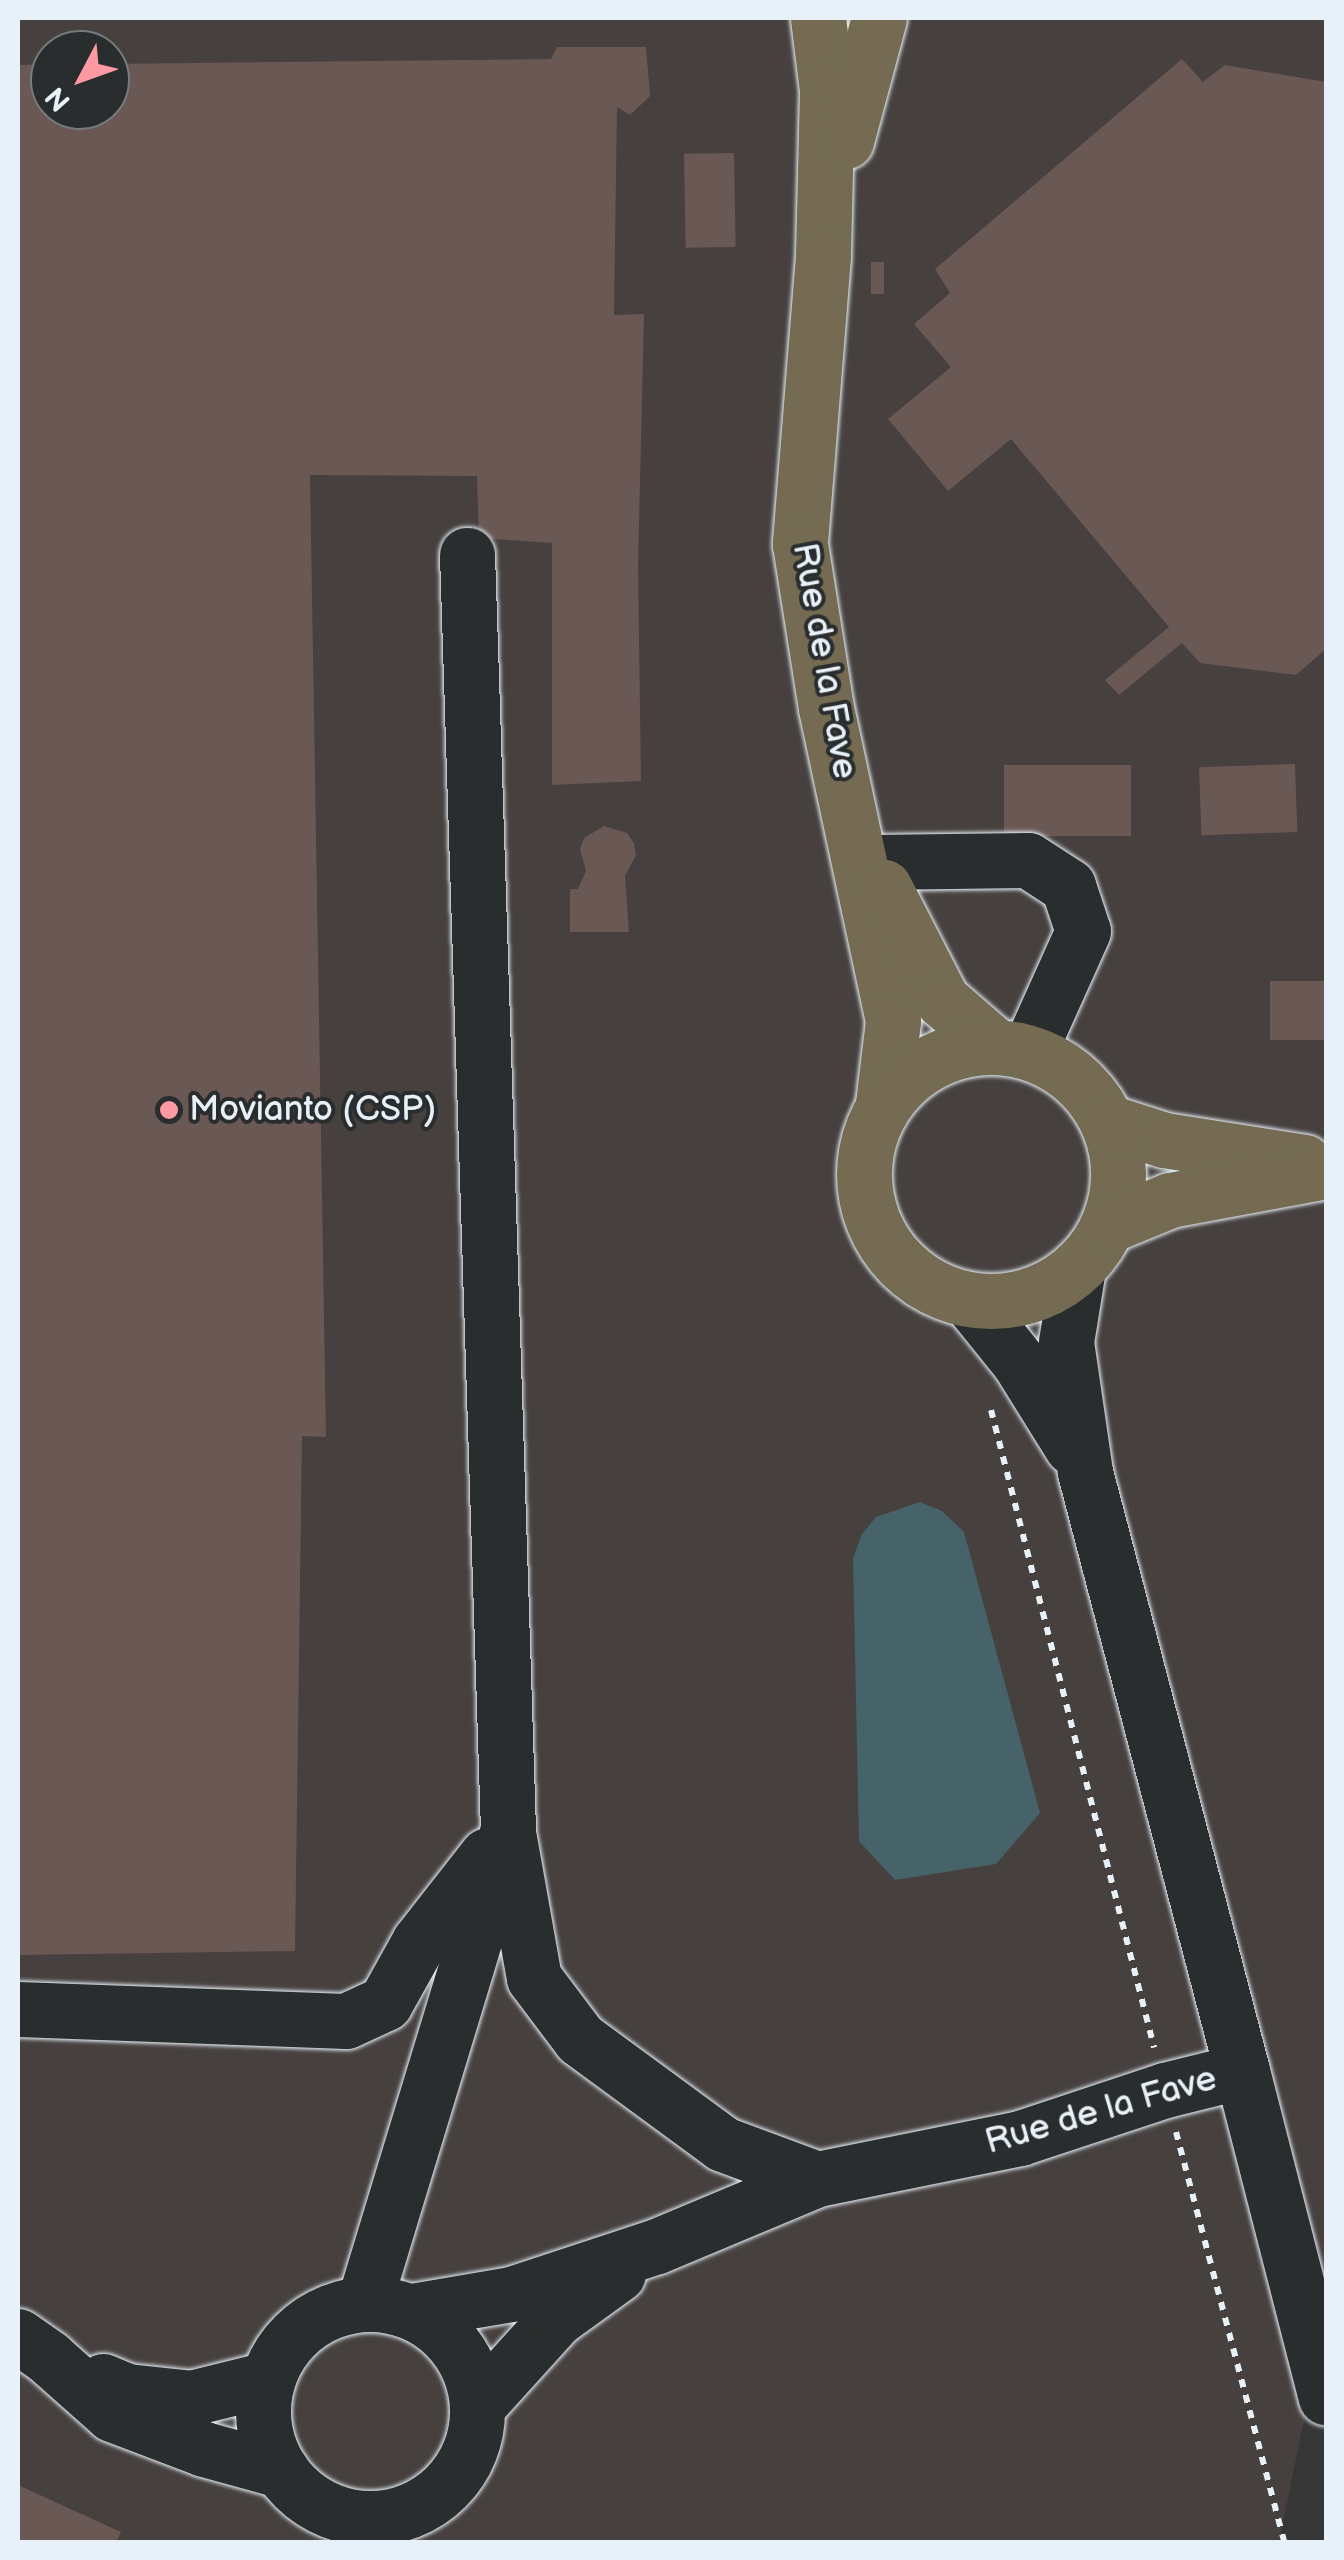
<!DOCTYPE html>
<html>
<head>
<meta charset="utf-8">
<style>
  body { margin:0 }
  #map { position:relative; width:1344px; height:2560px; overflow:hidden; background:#373636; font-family:"Balsamiq Sans",sans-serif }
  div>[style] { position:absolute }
  .built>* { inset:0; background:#46403f }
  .water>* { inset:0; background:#46636a }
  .building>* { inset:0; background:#6a5855; transform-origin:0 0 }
  .path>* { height:6px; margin-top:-3px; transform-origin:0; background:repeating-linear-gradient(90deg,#e8f1f8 0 8px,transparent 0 16px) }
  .roads { filter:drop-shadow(0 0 2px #e8f1f8) drop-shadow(0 0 2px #e8f1f8) }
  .minor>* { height:55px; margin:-27.5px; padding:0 27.5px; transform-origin:27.5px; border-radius:27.5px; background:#2a2d2e }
  .minor>.ring { margin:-27.5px; padding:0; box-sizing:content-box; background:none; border:55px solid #2a2d2e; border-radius:50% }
  .major>* { height:55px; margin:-27.5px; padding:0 27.5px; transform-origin:27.5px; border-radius:27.5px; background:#746b52 }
  .major>.ring { margin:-27.5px; padding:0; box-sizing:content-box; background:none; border:55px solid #746b52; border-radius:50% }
  .dots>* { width:28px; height:28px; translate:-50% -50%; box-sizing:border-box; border:5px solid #2a2d2e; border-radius:50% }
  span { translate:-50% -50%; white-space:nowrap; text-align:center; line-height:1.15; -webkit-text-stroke:8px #2a2d2e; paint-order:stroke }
  .street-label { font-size:35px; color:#e8f1f8 }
  .poi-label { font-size:35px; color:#e8f1f8 }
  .left { translate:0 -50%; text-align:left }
  .frame { position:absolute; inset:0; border:20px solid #e8f1f8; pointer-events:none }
  .north { position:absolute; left:30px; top:30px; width:100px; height:100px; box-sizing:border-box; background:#2a2d2e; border:2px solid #767b7f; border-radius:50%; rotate:229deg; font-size:28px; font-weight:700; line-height:40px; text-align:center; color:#e8f1f8 }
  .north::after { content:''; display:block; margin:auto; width:35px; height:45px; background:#ff9aa2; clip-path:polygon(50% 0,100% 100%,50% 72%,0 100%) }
</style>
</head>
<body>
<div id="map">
  <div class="built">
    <i style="clip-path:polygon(evenodd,18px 18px,1326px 18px,1326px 2313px,1279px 2542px,18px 2542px,18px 18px,50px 50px,110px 50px,110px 110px,50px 110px,50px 50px)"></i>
  </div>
  <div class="water">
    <i style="clip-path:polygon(920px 1502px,942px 1511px,964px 1532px,1040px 1813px,996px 1864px,895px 1880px,859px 1841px,853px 1558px,862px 1534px,876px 1517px)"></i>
  </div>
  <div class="building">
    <i style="clip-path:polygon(557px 47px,646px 47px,650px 96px,630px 115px,617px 107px,614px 315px,644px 314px,638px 565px,641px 781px,552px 785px,552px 543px,479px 538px,477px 476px,310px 475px,326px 1437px,302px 1436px,295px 1951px,18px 1955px,18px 65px,50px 64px,50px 110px,110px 110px,110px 64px,551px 59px)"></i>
    <i style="clip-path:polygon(1182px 59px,1203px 82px,1225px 65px,1326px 82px,1326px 649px,1296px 675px,1200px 663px,1182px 643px,1119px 695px,1105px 680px,1169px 627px,1011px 439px,948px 491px,888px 419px,951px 367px,914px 324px,950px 293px,935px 269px)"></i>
    <i style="left:734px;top:153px;width:94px;height:50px;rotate:89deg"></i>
    <i style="left:871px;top:262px;width:13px;height:32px"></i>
    <i style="left:1295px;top:764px;width:68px;height:96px;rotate:88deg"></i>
    <i style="left:1004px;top:765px;width:127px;height:71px"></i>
    <i style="clip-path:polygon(604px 826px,627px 833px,634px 843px,636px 855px,625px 876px,629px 932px,570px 932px,570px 889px,578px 889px,586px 871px,580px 849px,584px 838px)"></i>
    <i style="left:1326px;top:981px;width:59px;height:56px;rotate:90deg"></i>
    <i style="clip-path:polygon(18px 2485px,121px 2532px,116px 2542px,18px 2542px)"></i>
  </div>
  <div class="path">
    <i style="left:991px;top:1410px;width:658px;rotate:75.65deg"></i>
    <i style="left:1176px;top:2132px;width:424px;rotate:75.2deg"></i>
  </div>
  <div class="roads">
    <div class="minor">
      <i style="left:872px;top:862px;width:156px;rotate:-0.7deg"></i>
      <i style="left:1028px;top:860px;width:48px;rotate:33deg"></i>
      <i style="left:1068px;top:886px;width:47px;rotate:71.6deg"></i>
      <i style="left:1083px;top:931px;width:132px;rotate:114.2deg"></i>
      <i style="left:969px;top:1300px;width:80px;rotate:51.1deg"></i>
      <i style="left:1019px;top:1362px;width:100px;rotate:58.1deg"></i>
      <i style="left:509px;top:1838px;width:142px;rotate:79.9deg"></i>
      <i style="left:534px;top:1978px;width:76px;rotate:53deg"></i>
      <i style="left:580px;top:2039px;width:177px;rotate:36.3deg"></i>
      <i style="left:723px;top:2144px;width:100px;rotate:20.4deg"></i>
      <i style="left:18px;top:2009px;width:328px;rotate:2.1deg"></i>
      <i style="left:346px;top:2021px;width:43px;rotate:-24.8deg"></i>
      <i style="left:385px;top:2003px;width:70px;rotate:-60.9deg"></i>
      <i style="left:419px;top:1942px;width:110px;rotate:-52deg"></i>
      <i style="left:1242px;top:2071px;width:337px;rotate:75.6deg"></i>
      <i style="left:364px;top:2303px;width:494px;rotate:-73.1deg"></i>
      <i style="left:508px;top:1830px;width:1276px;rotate:-91.84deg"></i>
      <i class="ring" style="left:263px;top:2304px;width:159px;height:159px"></i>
      <i style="left:411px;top:2311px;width:101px;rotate:-9.6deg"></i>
      <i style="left:511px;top:2294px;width:154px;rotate:-18.2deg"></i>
      <i style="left:657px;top:2246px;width:173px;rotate:-22.7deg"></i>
      <i style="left:817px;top:2179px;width:207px;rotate:-11.4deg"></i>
      <i style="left:1020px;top:2138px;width:153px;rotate:-18.3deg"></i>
      <i style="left:1165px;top:2090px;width:79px;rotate:-13.9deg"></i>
      <i style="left:1242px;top:2071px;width:619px;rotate:-104.69deg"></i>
      <i style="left:1085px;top:1472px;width:131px;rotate:-98.3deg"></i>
      <i style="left:1066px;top:1342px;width:75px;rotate:-80.8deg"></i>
      <i style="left:18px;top:2336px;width:38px;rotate:35deg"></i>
      <i style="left:49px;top:2358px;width:84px;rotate:41.6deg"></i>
      <i style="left:112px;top:2414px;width:98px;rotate:20.8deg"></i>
      <i style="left:204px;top:2449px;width:80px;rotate:15.3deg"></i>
      <i style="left:103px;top:2381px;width:26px;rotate:23deg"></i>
      <i style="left:127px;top:2391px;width:64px;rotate:6.2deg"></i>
      <i style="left:191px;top:2398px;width:79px;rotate:-13.9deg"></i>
      <i style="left:478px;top:2405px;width:118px;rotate:-47.8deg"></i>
      <i style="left:557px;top:2318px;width:75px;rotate:-35.8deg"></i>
    </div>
    <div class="major">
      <i style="left:818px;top:18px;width:73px;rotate:82.9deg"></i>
      <i style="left:827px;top:90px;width:166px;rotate:91.4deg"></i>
      <i style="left:823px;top:256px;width:289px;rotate:94.6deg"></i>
      <i style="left:800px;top:544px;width:166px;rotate:81deg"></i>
      <i style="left:826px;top:708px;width:320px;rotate:77.9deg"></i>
      <i style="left:893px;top:1021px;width:84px;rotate:96.9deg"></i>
      <i style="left:846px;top:141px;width:127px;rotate:-75deg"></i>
      <i style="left:884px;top:887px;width:127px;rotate:62.8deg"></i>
      <i style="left:942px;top:1000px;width:69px;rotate:40.9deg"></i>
      <i class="ring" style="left:864px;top:1047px;width:199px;height:199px"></i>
      <i style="left:1108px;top:1122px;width:59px;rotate:17.8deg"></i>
      <i style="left:1164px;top:1140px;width:142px;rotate:8.9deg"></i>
      <i style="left:1109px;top:1225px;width:66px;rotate:-22.3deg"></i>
      <i style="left:1170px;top:1200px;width:159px;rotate:-10.5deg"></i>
    </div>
  </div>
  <div class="dots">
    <i style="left:169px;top:1110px;background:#ff9aa2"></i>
  </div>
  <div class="street-label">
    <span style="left:824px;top:661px;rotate:80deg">Rue de la Fave</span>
    <span style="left:1101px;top:2111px;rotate:-16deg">Rue de la Fave</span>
  </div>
  <div class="poi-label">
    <span class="left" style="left:189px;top:1110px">Movianto (CSP)</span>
  </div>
  <div class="frame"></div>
  <div class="north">N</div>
</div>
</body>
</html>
